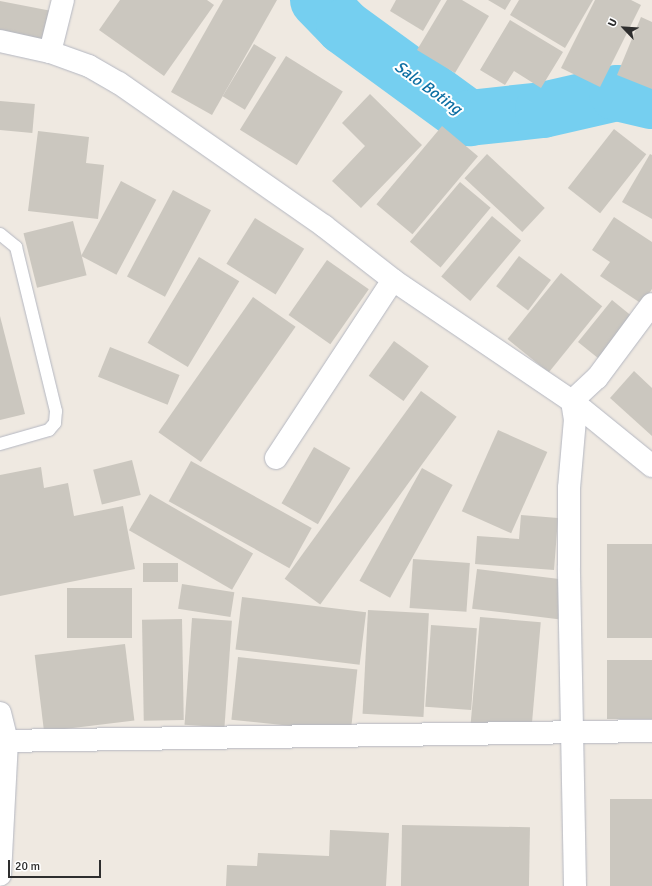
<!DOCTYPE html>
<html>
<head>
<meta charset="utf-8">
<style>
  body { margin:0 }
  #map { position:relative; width:652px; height:886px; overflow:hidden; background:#efe9e1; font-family:Signika,sans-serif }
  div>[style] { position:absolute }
  .river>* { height:56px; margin:-28px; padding:0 28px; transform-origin:28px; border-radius:28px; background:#75cff0 }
  .building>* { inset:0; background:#cbc7bf; transform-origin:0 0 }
  .roads { filter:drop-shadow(0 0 1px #b4b7c1) drop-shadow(0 0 1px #b4b7c1) }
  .service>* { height:12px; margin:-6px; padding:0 6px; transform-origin:6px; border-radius:6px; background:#fff }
  .minor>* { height:22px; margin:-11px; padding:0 11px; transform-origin:11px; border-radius:11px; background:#fff }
  .tertiary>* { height:22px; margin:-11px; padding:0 11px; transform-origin:11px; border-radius:11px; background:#fff }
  span { translate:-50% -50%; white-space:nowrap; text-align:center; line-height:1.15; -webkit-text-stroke:4px #fff; paint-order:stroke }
  .water-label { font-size:16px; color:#0d6fa3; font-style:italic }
  .north { position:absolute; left:604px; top:8px; width:40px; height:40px; -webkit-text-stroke:3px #fff; paint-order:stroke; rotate:295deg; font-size:11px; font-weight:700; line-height:16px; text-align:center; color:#2e2e2e }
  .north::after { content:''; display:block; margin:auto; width:14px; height:18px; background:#2e2e2e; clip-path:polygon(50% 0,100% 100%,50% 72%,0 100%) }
  .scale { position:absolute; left:8px; top:860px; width:93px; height:18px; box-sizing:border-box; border:2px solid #2e2e2e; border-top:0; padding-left:5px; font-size:12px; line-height:14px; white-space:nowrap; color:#2e2e2e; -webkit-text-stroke:3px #fff; paint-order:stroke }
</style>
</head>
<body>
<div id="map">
  <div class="river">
    <i style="left:318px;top:0;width:37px;rotate:46deg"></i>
    <i style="left:344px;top:27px;width:155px;rotate:36.1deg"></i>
    <i style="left:469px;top:118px;width:74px;rotate:-6.2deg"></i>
    <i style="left:543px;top:110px;width:76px;rotate:-12.9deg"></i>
    <i style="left:617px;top:93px;width:36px;rotate:13deg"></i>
  </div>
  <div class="building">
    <i style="clip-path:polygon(120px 0,207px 0,214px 5px,164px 76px,99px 30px)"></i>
    <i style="clip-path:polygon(223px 0,277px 0,212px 115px,171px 92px)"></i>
    <i style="clip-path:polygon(396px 0,441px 0,423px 31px,390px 11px)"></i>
    <i style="clip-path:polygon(447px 0,462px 0,489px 16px,455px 73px,417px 50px)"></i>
    <i style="clip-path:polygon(488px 0,511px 0,505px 10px)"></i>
    <i style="clip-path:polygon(519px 0,593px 0,565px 48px,510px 15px)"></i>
    <i style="clip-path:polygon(595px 0,631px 0,641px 5px,600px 87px,561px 68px)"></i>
    <i style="left:0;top:1px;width:58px;height:36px;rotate:11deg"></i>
    <i style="clip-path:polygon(641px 17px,652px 22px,652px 89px,617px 75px)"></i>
    <i style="clip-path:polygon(510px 20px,563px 52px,541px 88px,514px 71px,505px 85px,480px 70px)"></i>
    <i style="left:254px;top:44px;width:26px;height:61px;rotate:31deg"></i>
    <i style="left:286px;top:56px;width:67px;height:87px;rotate:32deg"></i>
    <i style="clip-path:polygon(370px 94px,422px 145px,361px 208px,332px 181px,365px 146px,342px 123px)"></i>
    <i style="left:0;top:101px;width:35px;height:29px;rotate:5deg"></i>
    <i style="left:442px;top:126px;width:47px;height:102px;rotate:40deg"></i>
    <i style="left:614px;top:129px;width:41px;height:75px;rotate:38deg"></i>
    <i style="clip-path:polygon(38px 131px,89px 137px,86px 163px,104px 165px,98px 219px,28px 211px)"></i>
    <i style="left:487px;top:154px;width:79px;height:33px;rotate:43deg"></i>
    <i style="clip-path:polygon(650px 154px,652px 155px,652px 219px,622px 202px)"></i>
    <i style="left:121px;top:181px;width:40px;height:85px;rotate:28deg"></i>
    <i style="left:460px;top:182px;width:40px;height:78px;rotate:40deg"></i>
    <i style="left:173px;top:190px;width:43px;height:98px;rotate:28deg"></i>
    <i style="left:492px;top:216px;width:38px;height:79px;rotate:40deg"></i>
    <i style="clip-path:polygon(614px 217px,652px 242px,652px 289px,642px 304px,600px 276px,610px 262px,592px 250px)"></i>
    <i style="left:255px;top:218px;width:58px;height:54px;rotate:32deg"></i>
    <i style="left:73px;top:221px;width:56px;height:51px;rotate:76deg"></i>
    <i style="left:519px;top:256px;width:40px;height:38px;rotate:37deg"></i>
    <i style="left:199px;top:257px;width:47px;height:100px;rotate:31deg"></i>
    <i style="left:327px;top:260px;width:51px;height:67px;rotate:35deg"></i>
    <i style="left:561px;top:273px;width:53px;height:85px;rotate:39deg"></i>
    <i style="left:253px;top:297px;width:52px;height:165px;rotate:35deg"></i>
    <i style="left:612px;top:300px;width:32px;height:54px;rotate:39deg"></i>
    <i style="clip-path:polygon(0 316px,25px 414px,0 420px)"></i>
    <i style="left:394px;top:341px;width:43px;height:43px;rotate:36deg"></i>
    <i style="left:110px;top:347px;width:75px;height:32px;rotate:22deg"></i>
    <i style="clip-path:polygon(634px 371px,652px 388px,652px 436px,610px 398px)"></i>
    <i style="left:421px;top:391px;width:44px;height:232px;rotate:36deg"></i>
    <i style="left:498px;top:430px;width:54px;height:89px;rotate:24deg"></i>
    <i style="left:314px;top:447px;width:42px;height:65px;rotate:30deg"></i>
    <i style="left:132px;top:460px;width:36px;height:40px;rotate:76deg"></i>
    <i style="left:191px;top:461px;width:138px;height:46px;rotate:29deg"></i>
    <i style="clip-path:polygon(41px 467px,44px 488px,68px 483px,74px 516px,123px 506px,135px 569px,0 596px,0 475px)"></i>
    <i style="left:422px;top:468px;width:35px;height:129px;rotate:29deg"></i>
    <i style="left:150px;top:494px;width:119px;height:42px;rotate:30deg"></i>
    <i style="clip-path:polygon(521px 515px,558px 518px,554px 570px,475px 564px,477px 536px,519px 539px)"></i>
    <i style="left:652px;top:544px;width:94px;height:45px;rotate:90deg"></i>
    <i style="left:413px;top:559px;width:57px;height:49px;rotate:4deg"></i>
    <i style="left:143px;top:563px;width:35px;height:19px"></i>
    <i style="left:477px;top:569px;width:87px;height:40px;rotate:7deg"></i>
    <i style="left:182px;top:584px;width:53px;height:25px;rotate:9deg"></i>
    <i style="left:67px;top:588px;width:65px;height:50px"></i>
    <i style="left:242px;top:597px;width:125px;height:53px;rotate:7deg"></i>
    <i style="left:368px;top:610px;width:61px;height:104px;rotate:3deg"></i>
    <i style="left:480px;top:617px;width:61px;height:107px;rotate:5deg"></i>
    <i style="left:192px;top:618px;width:40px;height:107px;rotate:4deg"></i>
    <i style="left:182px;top:619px;width:101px;height:40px;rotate:89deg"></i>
    <i style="left:431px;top:625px;width:46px;height:82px;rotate:4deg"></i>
    <i style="left:125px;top:644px;width:77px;height:91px;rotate:83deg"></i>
    <i style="left:238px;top:657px;width:120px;height:63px;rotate:6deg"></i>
    <i style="left:652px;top:660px;width:59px;height:45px;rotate:90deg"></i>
    <i style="left:652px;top:799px;width:87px;height:42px;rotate:90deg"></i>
    <i style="left:402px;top:825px;width:128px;height:61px;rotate:1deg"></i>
    <i style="clip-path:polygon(330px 830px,389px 833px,386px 886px,226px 886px,227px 865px,257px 866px,258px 853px,329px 856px)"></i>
  </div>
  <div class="roads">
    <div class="service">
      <i style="left:0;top:234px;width:21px;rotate:39deg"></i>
      <i style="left:16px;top:247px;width:169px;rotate:76.3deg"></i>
      <i style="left:56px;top:411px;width:12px;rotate:95deg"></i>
      <i style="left:55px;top:423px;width:9px;rotate:131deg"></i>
      <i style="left:49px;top:430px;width:51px;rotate:164.1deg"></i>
    </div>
    <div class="minor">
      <i style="left:0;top:41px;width:51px;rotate:12.4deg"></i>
      <i style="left:50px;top:52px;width:41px;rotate:19.7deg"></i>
      <i style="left:89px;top:66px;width:34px;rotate:30deg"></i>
      <i style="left:119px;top:83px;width:250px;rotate:34.9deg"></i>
      <i style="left:324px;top:226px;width:88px;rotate:38deg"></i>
      <i style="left:393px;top:280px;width:216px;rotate:34.1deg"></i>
      <i style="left:572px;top:401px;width:103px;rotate:39.1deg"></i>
      <i style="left:50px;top:52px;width:54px;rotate:-76deg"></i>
      <i style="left:276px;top:458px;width:213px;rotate:-56.7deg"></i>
      <i style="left:0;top:713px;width:29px;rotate:76deg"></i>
      <i style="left:7px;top:741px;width:134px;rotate:93deg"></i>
      <i style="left:575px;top:886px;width:320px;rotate:-91.1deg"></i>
      <i style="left:569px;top:566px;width:78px;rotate:-90deg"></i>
      <i style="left:569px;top:488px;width:68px;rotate:-85deg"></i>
      <i style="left:575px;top:420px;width:19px;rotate:-99deg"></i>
      <i style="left:572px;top:401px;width:34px;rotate:-43deg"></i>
      <i style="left:597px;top:378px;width:92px;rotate:-53.4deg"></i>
    </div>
    <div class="tertiary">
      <i style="left:0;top:741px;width:652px;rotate:-0.88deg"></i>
    </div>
  </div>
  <div class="water-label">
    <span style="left:428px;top:88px;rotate:36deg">Salo Boting</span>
  </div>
  <div class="north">U</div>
  <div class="scale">20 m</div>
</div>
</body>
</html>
